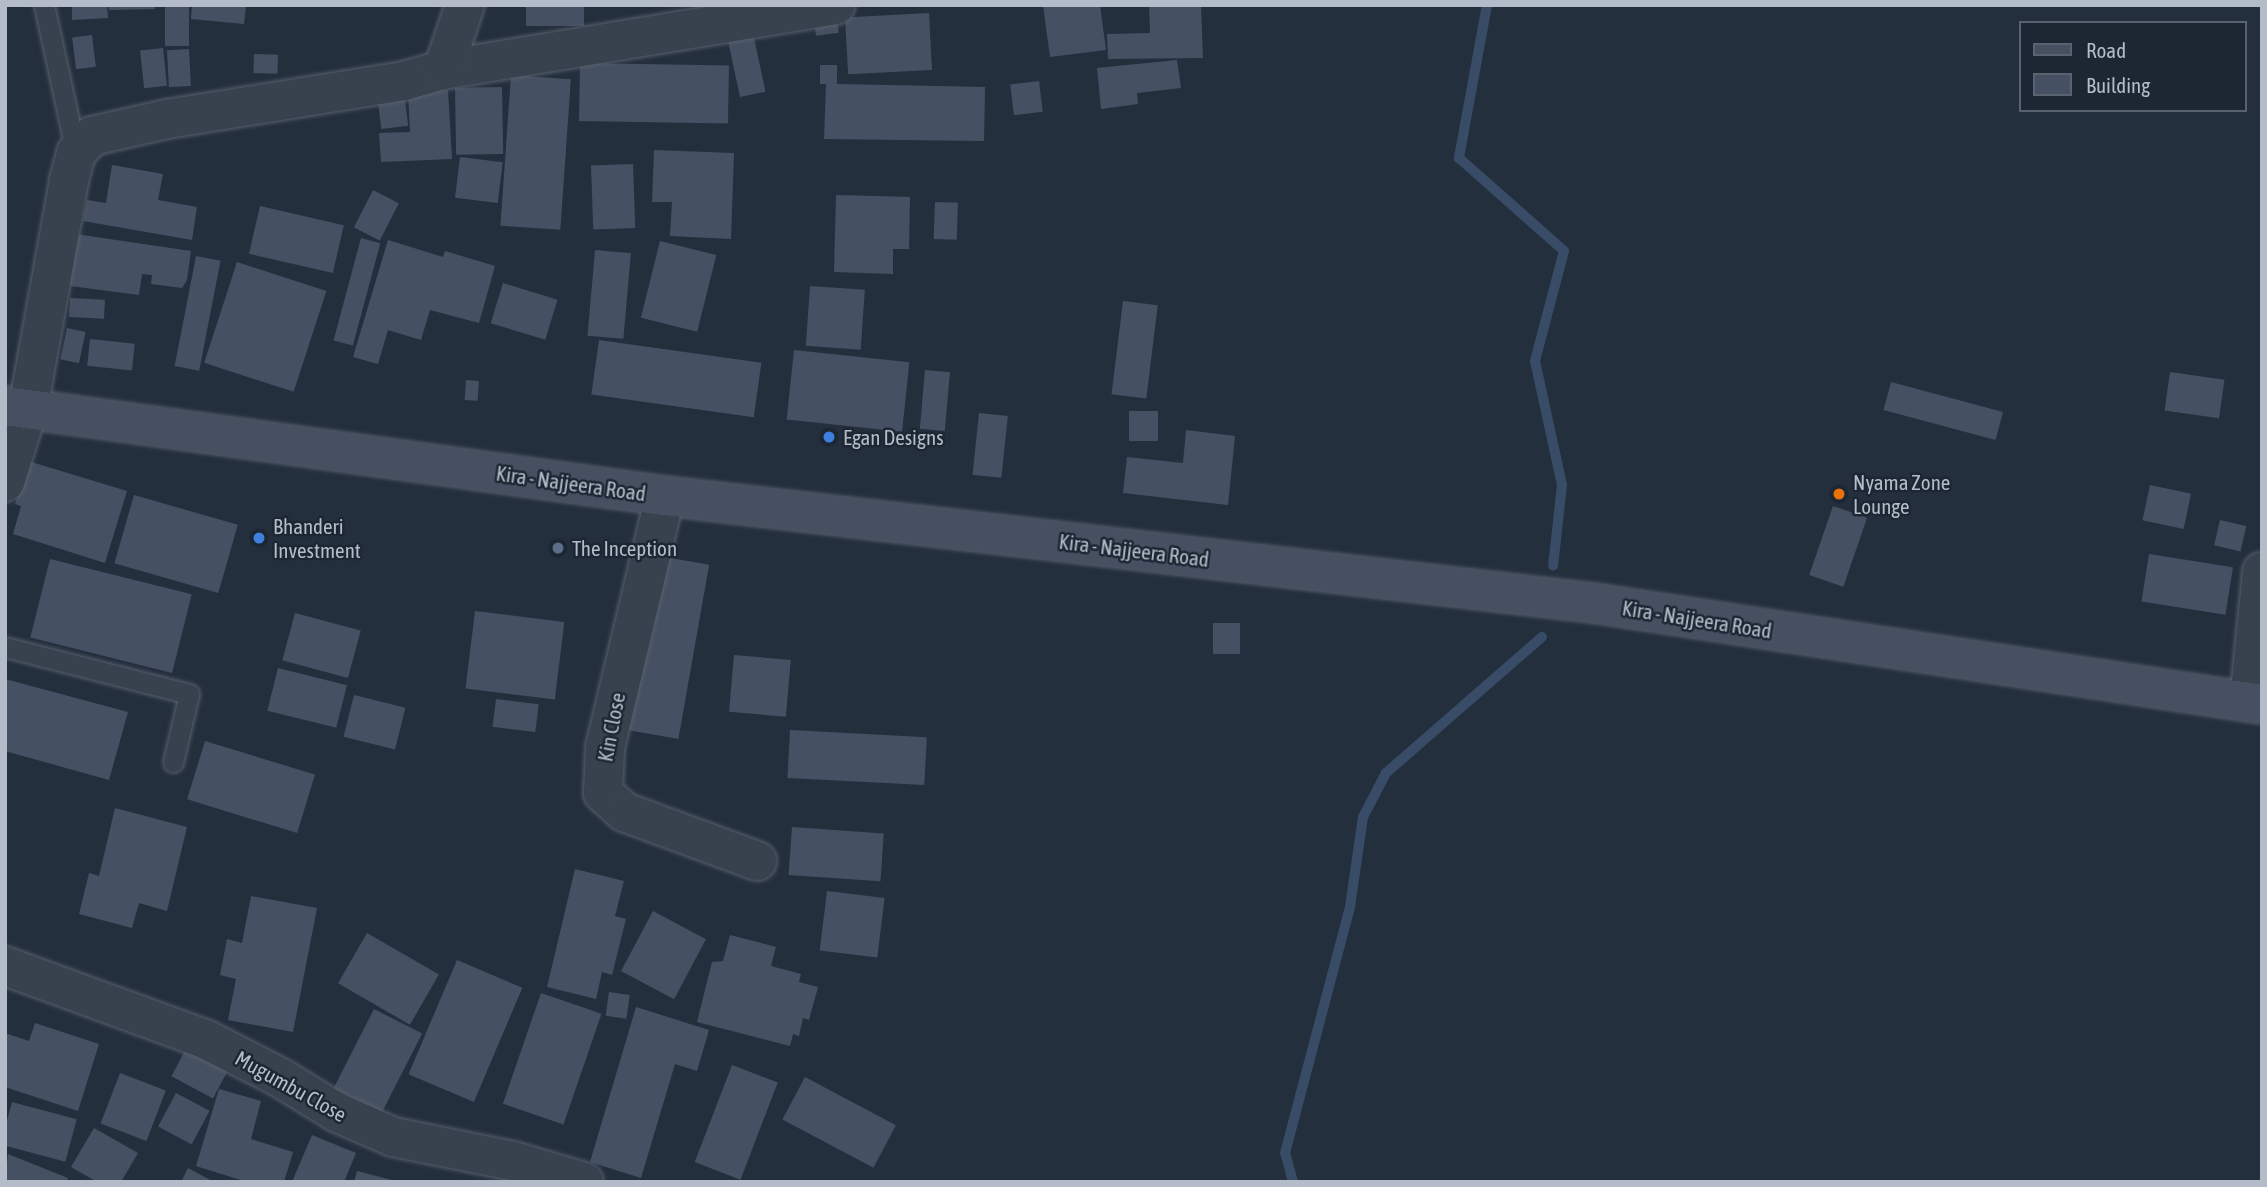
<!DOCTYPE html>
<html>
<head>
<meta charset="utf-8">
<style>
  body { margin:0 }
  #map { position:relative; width:2267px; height:1187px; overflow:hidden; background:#242f3e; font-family:"Asap Condensed",sans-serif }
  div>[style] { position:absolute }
  .stream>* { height:10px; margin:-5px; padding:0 5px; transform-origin:5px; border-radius:5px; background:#394c67 }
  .building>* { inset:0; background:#455162; transform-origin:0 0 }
  .roads { filter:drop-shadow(0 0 2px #565f6c) drop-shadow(0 0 2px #565f6c) }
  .lane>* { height:19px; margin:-9.5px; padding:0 9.5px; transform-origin:9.5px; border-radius:9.5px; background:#38414e }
  .street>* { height:38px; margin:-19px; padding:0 19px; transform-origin:19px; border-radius:19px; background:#38414e }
  .secondary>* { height:38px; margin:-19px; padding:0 19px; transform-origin:19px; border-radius:19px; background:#465061 }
  .dots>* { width:19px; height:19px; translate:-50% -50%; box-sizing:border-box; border:4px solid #1d2633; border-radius:50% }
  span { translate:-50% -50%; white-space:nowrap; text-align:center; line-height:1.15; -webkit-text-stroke:5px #1d2633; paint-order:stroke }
  .poi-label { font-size:21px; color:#b4bcc9 }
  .left { translate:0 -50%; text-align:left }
  .street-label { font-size:21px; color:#b4bcc9 }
  .frame { position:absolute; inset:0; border:7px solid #b4bcc9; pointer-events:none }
  .legend { position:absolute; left:2019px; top:21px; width:228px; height:91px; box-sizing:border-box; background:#1d2633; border:2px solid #59626f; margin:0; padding:9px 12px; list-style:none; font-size:21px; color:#b4bcc9 }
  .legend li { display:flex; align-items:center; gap:14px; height:35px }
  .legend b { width:35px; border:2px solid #59626f }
</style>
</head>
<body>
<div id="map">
  <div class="stream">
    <i style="left:1487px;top:5px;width:156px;rotate:100.4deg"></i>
    <i style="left:1459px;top:158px;width:140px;rotate:41.5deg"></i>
    <i style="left:1564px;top:251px;width:114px;rotate:104.8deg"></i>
    <i style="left:1535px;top:361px;width:127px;rotate:77.7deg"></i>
    <i style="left:1562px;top:485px;width:81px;rotate:96.3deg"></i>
    <i style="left:1293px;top:1182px;width:30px;rotate:-105deg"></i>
    <i style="left:1285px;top:1153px;width:254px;rotate:-75.2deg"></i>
    <i style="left:1350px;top:907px;width:91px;rotate:-81.8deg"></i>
    <i style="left:1363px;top:817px;width:50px;rotate:-62.4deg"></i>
    <i style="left:1386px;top:773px;width:207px;rotate:-41.1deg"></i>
  </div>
  <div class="building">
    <i style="clip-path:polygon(72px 5px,107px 5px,108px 18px,72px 20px)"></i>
    <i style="clip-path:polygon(108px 5px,155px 5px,155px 9px,109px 10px)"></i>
    <i style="left:165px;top:5px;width:24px;height:41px"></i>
    <i style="clip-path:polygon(192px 5px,246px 5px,244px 24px,191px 19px)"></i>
    <i style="left:526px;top:5px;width:58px;height:21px"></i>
    <i style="clip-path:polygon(1043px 5px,1100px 5px,1106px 50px,1050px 57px)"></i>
    <i style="clip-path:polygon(1149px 5px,1201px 5px,1203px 58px,1108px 59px,1107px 34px,1150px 33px)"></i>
    <i style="left:836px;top:10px;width:23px;height:23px;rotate:83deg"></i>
    <i style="left:929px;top:13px;width:57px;height:84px;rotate:87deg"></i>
    <i style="left:753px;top:33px;width:60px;height:26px;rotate:78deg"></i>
    <i style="left:92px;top:35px;width:32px;height:20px;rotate:83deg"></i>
    <i style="left:163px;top:48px;width:38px;height:23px;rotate:84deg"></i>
    <i style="left:189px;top:49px;width:37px;height:22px;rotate:87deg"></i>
    <i style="left:254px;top:54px;width:24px;height:19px;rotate:2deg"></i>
    <i style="clip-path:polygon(1177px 60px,1181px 88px,1137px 93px,1138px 104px,1101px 109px,1097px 68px)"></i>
    <i style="left:580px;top:63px;width:149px;height:58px;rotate:1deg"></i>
    <i style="clip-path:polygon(820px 65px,837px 65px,837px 84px,985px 87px,984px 141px,824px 139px,826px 84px,820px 84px)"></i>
    <i style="left:511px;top:75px;width:60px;height:151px;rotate:4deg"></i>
    <i style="left:1039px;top:81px;width:31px;height:29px;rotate:83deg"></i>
    <i style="left:502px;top:87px;width:67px;height:47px;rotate:89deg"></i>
    <i style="clip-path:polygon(448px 90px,452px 159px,381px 162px,379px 133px,410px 132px,408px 91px)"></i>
    <i style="left:404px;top:92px;width:34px;height:27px;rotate:83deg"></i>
    <i style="clip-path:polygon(654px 150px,734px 153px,731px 239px,670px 236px,672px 202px,652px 202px)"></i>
    <i style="left:460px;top:157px;width:43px;height:41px;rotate:7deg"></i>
    <i style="left:633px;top:164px;width:64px;height:42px;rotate:88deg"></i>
    <i style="clip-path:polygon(112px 165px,163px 174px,158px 200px,197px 207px,192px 240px,83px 221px,87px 200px,106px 203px)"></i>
    <i style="left:373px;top:190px;width:29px;height:42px;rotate:27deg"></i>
    <i style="clip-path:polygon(836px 195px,910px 197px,909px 249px,893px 249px,893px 274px,834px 272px)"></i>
    <i style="left:935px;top:202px;width:23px;height:37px;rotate:2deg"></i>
    <i style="left:260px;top:206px;width:86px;height:49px;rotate:13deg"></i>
    <i style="clip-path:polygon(62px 232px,191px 251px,187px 280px,182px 288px,151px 284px,152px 275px,142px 274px,139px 295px,55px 284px)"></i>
    <i style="left:361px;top:238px;width:20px;height:106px;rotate:15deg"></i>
    <i style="clip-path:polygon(388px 240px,443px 257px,445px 251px,495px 266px,479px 323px,430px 310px,421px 340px,388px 330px,378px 364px,353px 357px)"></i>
    <i style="left:660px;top:241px;width:58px;height:79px;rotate:14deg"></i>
    <i style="left:595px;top:250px;width:36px;height:86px;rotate:5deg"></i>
    <i style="left:196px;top:256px;width:25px;height:112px;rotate:11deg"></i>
    <i style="left:237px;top:262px;width:94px;height:106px;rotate:18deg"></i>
    <i style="left:503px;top:283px;width:57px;height:42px;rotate:17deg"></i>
    <i style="left:810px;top:286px;width:55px;height:60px;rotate:4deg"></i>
    <i style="left:70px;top:298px;width:35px;height:19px;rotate:3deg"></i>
    <i style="left:1123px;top:301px;width:35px;height:94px;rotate:7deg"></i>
    <i style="left:67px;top:328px;width:19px;height:32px;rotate:12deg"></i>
    <i style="left:90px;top:339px;width:45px;height:27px;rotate:6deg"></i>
    <i style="left:599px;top:340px;width:164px;height:55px;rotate:8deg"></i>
    <i style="left:794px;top:350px;width:116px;height:70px;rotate:6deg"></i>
    <i style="left:925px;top:370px;width:25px;height:59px;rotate:5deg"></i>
    <i style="left:2170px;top:372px;width:55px;height:39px;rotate:8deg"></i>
    <i style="left:466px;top:380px;width:13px;height:20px;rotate:4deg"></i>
    <i style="left:1891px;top:382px;width:116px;height:29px;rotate:15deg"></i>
    <i style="left:1129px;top:411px;width:29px;height:30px"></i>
    <i style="left:979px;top:413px;width:29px;height:62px;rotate:6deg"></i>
    <i style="clip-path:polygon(1186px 430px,1235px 436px,1228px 505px,1123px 493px,1127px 457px,1183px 463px)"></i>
    <i style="clip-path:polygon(28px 461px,127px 491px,105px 563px,13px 534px,21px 506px,15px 504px)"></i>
    <i style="left:2150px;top:485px;width:42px;height:36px;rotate:12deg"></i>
    <i style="left:134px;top:495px;width:108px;height:71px;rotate:16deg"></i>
    <i style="left:1833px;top:506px;width:36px;height:73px;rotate:19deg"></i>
    <i style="left:2220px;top:520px;width:27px;height:26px;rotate:13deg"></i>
    <i style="left:2149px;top:554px;width:85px;height:48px;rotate:9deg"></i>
    <i style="left:654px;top:555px;width:56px;height:177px;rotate:10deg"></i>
    <i style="left:50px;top:559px;width:146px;height:81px;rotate:14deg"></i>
    <i style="left:475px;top:611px;width:90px;height:78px;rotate:7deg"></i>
    <i style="left:295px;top:613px;width:68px;height:49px;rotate:15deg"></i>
    <i style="left:1213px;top:623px;width:27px;height:31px"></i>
    <i style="left:734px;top:655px;width:57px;height:57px;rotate:5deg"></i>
    <i style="left:278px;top:668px;width:71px;height:44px;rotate:14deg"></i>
    <i style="clip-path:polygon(5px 679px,128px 712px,109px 780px,5px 751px)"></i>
    <i style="left:354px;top:695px;width:53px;height:43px;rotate:14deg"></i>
    <i style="left:496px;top:699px;width:43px;height:28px;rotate:7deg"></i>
    <i style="left:790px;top:730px;width:137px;height:48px;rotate:3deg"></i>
    <i style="left:205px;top:741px;width:115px;height:61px;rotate:17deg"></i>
    <i style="clip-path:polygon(115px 808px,187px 827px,167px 911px,139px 903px,132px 928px,79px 914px,89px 873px,99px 876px)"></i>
    <i style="left:792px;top:827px;width:92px;height:48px;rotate:4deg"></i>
    <i style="clip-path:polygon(575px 869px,624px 881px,615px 916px,626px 919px,612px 975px,602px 972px,596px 999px,547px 987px)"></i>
    <i style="left:827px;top:891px;width:58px;height:60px;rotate:7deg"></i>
    <i style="clip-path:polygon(251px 896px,317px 908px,293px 1032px,228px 1020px,236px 979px,220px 975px,227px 939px,242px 943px)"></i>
    <i style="left:653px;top:911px;width:60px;height:68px;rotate:28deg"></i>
    <i style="left:367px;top:933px;width:83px;height:58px;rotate:30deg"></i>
    <i style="clip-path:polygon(730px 935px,776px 947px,771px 966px,801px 974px,799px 982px,818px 987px,809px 1020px,803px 1018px,799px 1036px,793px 1034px,790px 1046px,697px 1022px,712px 962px,723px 961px)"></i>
    <i style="left:457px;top:960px;width:71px;height:124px;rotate:23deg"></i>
    <i style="left:609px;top:992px;width:21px;height:24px;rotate:8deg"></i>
    <i style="left:541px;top:993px;width:64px;height:117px;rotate:19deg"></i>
    <i style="clip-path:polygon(636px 1007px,709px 1030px,697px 1071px,675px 1064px,641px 1178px,590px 1162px)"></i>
    <i style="left:374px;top:1009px;width:54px;height:89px;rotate:27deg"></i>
    <i style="clip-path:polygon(35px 1023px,99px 1044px,78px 1111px,5px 1087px,5px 1033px,29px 1041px)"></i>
    <i style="left:186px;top:1049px;width:47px;height:31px;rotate:28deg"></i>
    <i style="left:732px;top:1065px;width:49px;height:104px;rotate:21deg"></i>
    <i style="left:120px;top:1073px;width:49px;height:54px;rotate:21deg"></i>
    <i style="left:805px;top:1077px;width:103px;height:48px;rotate:28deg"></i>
    <i style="clip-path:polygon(219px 1089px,261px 1101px,251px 1139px,293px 1152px,284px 1182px,247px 1182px,196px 1166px)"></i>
    <i style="left:176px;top:1093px;width:38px;height:38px;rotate:28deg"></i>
    <i style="left:12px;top:1102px;width:67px;height:44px;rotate:15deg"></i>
    <i style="clip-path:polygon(94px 1128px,138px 1153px,121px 1182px,97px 1182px,71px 1167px)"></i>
    <i style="clip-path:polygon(312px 1135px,356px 1153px,344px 1182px,292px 1182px)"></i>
    <i style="clip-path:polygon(8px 1154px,68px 1178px,66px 1182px,5px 1182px)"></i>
    <i style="clip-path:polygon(188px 1168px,214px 1182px,181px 1182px)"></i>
    <i style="clip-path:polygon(357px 1171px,396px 1181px,395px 1182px,354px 1182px)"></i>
  </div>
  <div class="roads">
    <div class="lane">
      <i style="left:44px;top:5px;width:151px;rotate:77.8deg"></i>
      <i style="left:5px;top:647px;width:190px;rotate:14.3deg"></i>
      <i style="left:189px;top:694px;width:70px;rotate:103.2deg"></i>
    </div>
    <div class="street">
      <i style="left:443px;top:70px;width:398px;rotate:-9.4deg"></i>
      <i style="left:5px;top:482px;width:77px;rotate:-72.5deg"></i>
      <i style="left:28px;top:409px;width:233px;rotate:-79.8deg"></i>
      <i style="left:69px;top:180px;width:28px;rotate:-75deg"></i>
      <i style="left:76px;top:153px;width:23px;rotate:-47deg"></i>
      <i style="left:92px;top:136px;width:77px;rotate:-12.8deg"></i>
      <i style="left:167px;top:119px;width:240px;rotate:-9.1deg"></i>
      <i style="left:404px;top:81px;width:41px;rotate:-15.8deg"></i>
      <i style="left:443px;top:70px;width:69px;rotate:-71.3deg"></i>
      <i style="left:665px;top:496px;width:259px;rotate:103.4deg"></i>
      <i style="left:605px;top:748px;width:45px;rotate:92.5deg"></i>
      <i style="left:603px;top:793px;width:28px;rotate:42deg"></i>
      <i style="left:624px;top:812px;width:142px;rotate:20.2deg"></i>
      <i style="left:2249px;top:702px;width:131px;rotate:-84.3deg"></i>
      <i style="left:5px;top:966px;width:215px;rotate:20.1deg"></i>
      <i style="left:207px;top:1040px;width:83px;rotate:27.2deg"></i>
      <i style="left:281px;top:1078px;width:65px;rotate:31.7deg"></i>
      <i style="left:336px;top:1112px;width:62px;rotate:23.7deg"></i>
      <i style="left:393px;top:1137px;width:122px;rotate:11.3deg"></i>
      <i style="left:513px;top:1161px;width:74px;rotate:16.5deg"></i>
    </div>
    <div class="secondary">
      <i style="left:5px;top:406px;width:666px;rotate:7.77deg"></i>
      <i style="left:665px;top:496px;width:934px;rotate:6.58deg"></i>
      <i style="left:1593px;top:603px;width:677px;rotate:8.59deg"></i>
    </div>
  </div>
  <div class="dots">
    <i style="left:829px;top:437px;background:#3f7fe0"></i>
    <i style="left:1839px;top:494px;background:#e8710a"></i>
    <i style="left:259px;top:538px;background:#3f7fe0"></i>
    <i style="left:558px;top:548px;background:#5c6f8a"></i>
  </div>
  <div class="poi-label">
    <span class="left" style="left:843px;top:437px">Egan Designs</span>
    <span class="left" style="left:1853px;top:494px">Nyama Zone<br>Lounge</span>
    <span class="left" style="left:273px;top:538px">Bhanderi<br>Investment</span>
    <span class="left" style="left:572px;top:548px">The Inception</span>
  </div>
  <div class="street-label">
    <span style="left:571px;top:483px;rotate:8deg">Kira - Najjeera Road</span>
    <span style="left:1134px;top:550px;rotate:7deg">Kira - Najjeera Road</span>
    <span style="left:1697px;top:619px;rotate:9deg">Kira - Najjeera Road</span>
    <span style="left:611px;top:727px;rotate:-79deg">Kin Close</span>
    <span style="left:291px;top:1086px;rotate:29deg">Mugumbu Close</span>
  </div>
  <div class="frame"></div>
  <ul class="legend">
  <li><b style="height:9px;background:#465061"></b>Road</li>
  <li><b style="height:19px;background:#455162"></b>Building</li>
  </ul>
</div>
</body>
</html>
